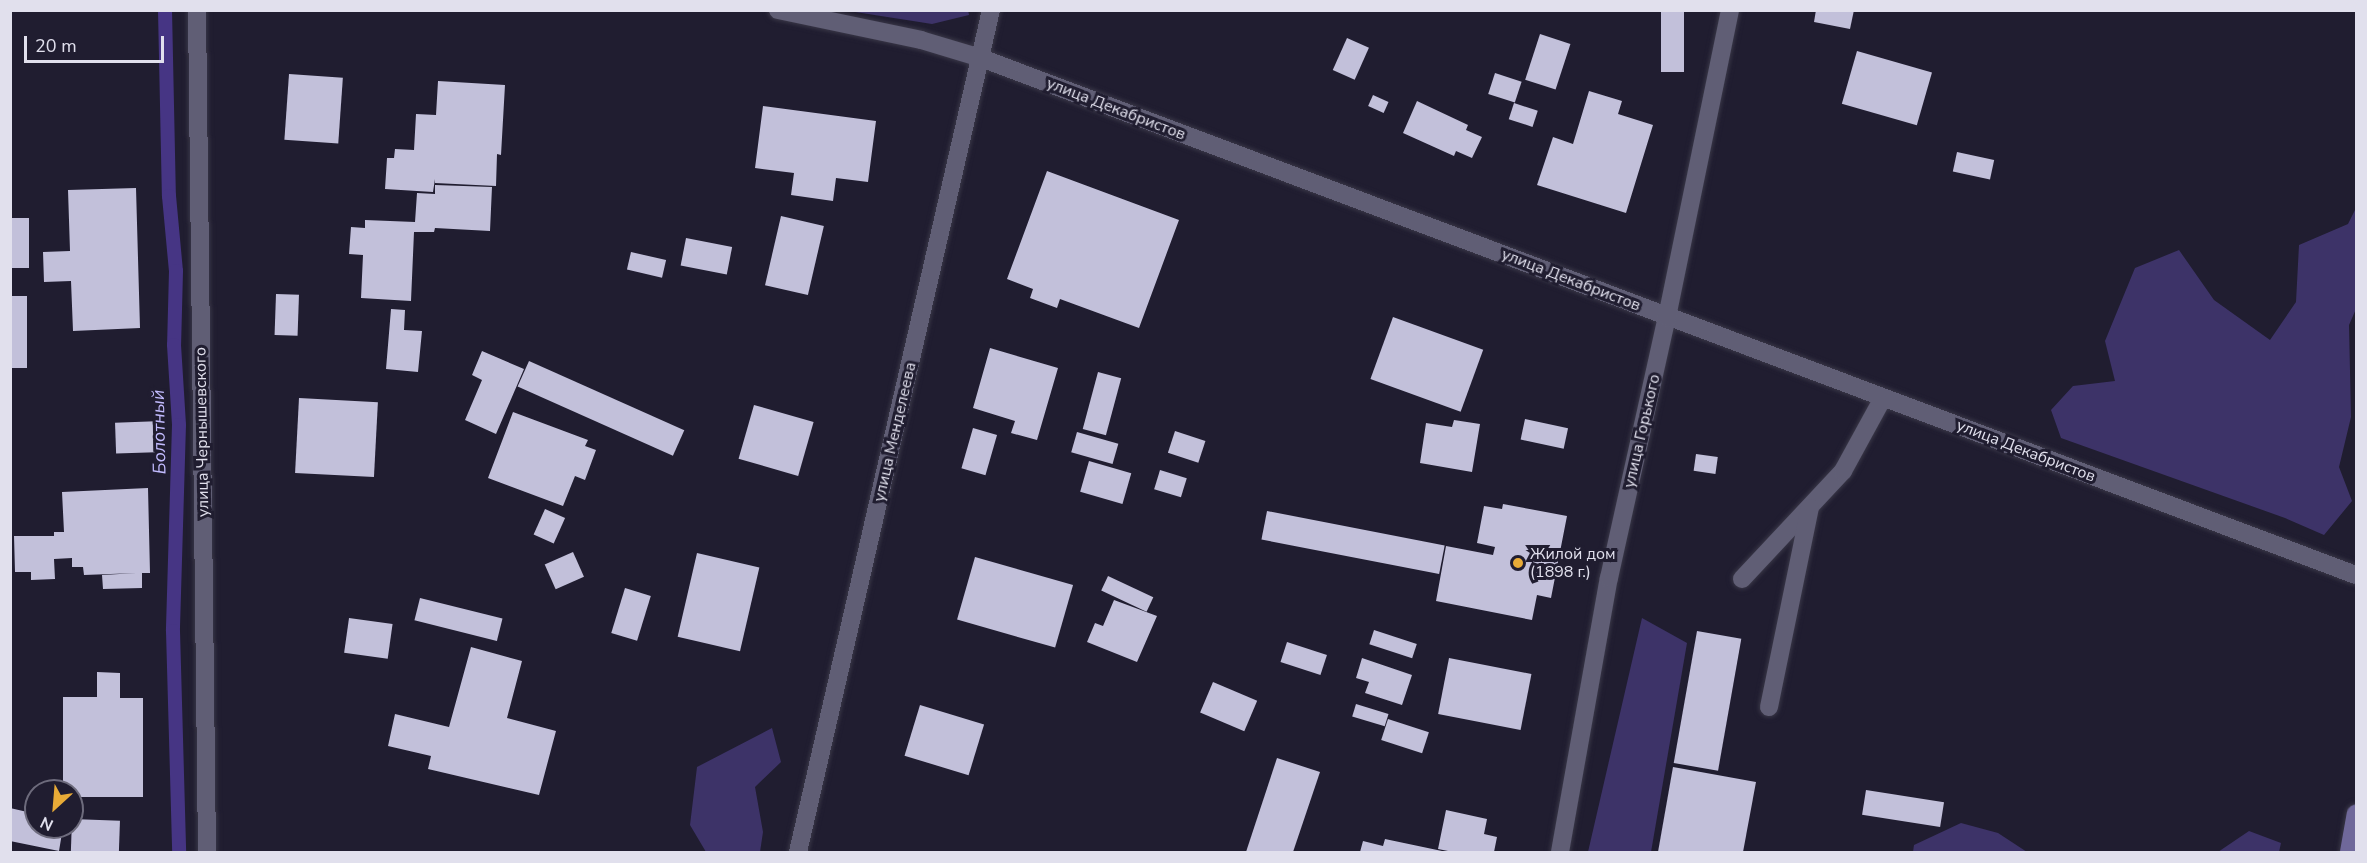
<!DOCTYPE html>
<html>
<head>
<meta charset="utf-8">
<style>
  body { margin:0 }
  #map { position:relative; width:2367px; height:863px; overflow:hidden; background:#201d30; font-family:"Nunito Sans",sans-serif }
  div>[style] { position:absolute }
  .green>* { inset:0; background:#3d3368 }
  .stream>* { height:14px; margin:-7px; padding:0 7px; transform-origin:7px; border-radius:7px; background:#463584 }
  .building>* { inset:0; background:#c2c0da; transform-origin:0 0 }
  .roads { filter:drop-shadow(0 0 2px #393747) drop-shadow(0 0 2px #393747) }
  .service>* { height:18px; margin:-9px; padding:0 9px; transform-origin:9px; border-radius:9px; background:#605e75 }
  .minor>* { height:18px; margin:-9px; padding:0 9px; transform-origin:9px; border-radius:9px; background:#605e75 }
  .secondary>* { height:18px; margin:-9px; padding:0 9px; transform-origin:9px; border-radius:9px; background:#6f689a }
  .dots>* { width:16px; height:16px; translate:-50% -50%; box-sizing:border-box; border:3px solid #201d30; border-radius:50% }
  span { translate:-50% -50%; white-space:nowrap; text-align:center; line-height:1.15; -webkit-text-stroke:6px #201d30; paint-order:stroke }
  .street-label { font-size:16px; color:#e1e0ed }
  .poi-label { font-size:16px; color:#e1e0ed }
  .left { translate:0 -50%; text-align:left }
  .water-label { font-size:18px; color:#c2bbfe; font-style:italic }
  .frame { position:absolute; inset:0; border:12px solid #e1e0ed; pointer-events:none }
  .north { position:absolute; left:24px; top:779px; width:60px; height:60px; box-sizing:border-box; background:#201d30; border:2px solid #6d6b7c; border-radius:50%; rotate:206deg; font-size:16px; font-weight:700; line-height:24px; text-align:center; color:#e1e0ed }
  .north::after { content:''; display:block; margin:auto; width:21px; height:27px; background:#e8ab37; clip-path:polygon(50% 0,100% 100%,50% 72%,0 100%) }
  .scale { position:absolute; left:24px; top:36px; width:140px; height:27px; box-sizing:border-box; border:3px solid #e1e0ed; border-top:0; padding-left:8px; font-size:18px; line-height:21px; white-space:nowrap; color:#e1e0ed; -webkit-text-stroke:4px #201d30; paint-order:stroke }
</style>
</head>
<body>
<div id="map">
  <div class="green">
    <i style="clip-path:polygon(968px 10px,969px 15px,932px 24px,849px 11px)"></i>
    <i style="clip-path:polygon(2356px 208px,2356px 309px,2349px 325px,2351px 417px,2339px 467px,2352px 501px,2324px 535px,2285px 518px,2061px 438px,2051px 410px,2073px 386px,2115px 381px,2105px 341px,2135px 268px,2179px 250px,2214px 300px,2270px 340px,2296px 302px,2299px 245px,2348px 224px)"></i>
    <i style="clip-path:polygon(1642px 618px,1687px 643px,1651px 852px,1588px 852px)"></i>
    <i style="clip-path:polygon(772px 728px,781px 762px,755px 787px,763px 832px,760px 852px,706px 852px,690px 825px,697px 767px)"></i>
    <i style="clip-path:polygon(1961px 823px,1998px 833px,2027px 852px,1913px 852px,1914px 845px)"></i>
    <i style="clip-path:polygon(2249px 831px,2281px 843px,2279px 852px,2218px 852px)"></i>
  </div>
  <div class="stream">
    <i style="left:165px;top:10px;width:186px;rotate:88.8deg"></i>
    <i style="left:169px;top:196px;width:75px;rotate:84.7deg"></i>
    <i style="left:176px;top:271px;width:74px;rotate:91.5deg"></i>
    <i style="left:174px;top:345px;width:80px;rotate:86.4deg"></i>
    <i style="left:179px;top:425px;width:206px;rotate:91.7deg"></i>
    <i style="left:173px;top:631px;width:221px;rotate:88.4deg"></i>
  </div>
  <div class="building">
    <i style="left:1661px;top:10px;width:23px;height:62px"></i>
    <i style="clip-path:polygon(1816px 10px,1854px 10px,1850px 29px,1814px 22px)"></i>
    <i style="left:1540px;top:34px;width:32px;height:48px;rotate:18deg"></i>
    <i style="left:1347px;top:38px;width:24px;height:35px;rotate:24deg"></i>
    <i style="left:1857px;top:51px;width:78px;height:55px;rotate:16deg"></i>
    <i style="left:1495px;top:73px;width:28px;height:22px;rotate:18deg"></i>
    <i style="left:289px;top:74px;width:54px;height:66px;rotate:4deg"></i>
    <i style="clip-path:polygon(438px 81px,505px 85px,501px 155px,497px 154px,496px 186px,435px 183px,435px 179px,433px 192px,385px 189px,387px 158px,394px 158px,395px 149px,414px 150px,416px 114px,436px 115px)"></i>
    <i style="clip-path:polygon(1589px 91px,1622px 101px,1618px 114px,1653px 125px,1626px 213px,1537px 185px,1553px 137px,1573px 144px)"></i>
    <i style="left:1373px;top:95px;width:17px;height:12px;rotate:24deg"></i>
    <i style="clip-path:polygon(1417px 101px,1468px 125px,1466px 130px,1482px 137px,1472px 158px,1456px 151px,1454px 156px,1403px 133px)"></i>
    <i style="left:1514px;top:103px;width:25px;height:17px;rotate:18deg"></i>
    <i style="clip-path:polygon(763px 106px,876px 121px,868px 182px,836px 178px,833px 201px,791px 195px,794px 173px,755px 168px)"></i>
    <i style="left:1957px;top:152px;width:38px;height:20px;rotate:12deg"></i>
    <i style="clip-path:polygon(1047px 171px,1179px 220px,1139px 328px,1060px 299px,1057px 308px,1030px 298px,1033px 289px,1007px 279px)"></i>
    <i style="clip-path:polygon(435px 185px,492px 187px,490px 231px,435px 228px,434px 232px,414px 232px,411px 301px,361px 298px,363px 255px,349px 254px,351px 227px,365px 228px,365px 220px,415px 222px,417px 193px,435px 194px)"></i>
    <i style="clip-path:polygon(136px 188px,140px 328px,73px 331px,71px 281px,44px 282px,43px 252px,70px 251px,68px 190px)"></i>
    <i style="left:781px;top:216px;width:44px;height:71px;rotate:13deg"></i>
    <i style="left:10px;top:218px;width:19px;height:50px"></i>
    <i style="left:686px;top:238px;width:47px;height:28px;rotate:11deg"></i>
    <i style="left:631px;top:252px;width:36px;height:18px;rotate:13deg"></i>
    <i style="left:276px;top:294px;width:23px;height:41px;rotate:2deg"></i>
    <i style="left:10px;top:296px;width:17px;height:72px"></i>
    <i style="clip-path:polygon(391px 309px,405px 310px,404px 330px,422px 331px,418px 372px,386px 369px)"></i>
    <i style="left:1393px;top:317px;width:96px;height:66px;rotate:20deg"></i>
    <i style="clip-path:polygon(990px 348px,1058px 368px,1037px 440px,1011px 433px,1015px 421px,973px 408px)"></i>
    <i style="clip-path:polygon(482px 351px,524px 369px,496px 434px,465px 420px,482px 380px,472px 375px)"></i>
    <i style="left:529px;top:361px;width:170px;height:28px;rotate:24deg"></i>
    <i style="left:1098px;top:372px;width:24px;height:59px;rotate:15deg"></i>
    <i style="left:299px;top:398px;width:79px;height:75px;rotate:3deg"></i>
    <i style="left:754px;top:405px;width:62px;height:56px;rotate:16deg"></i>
    <i style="clip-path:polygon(513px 412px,588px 440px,585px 446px,596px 450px,585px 480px,575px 476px,563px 506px,488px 478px)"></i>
    <i style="left:1525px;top:419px;width:44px;height:21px;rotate:12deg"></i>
    <i style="clip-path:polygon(1454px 420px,1480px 424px,1472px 472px,1420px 463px,1426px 423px,1452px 427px)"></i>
    <i style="left:162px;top:421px;width:31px;height:47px;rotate:88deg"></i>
    <i style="left:973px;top:428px;width:25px;height:42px;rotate:16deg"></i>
    <i style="left:1175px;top:431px;width:32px;height:23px;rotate:18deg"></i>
    <i style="left:1077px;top:432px;width:43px;height:21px;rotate:16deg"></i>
    <i style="left:1696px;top:454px;width:22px;height:17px;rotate:8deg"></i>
    <i style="left:1089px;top:461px;width:44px;height:32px;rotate:16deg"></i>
    <i style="left:1160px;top:470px;width:28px;height:20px;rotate:17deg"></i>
    <i style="clip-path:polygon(148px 488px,150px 573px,142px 573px,142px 588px,103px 589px,102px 575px,137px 573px,84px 575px,83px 567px,72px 567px,72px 558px,54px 559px,55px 579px,31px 580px,31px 572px,15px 572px,14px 536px,54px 536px,54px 532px,64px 532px,62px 492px)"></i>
    <i style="clip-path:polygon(1503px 504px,1567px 516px,1551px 598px,1537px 595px,1532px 620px,1436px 601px,1446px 546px,1493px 555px,1495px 547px,1477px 543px,1484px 506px,1502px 509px)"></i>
    <i style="left:545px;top:509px;width:22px;height:28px;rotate:24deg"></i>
    <i style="left:1267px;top:511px;width:181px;height:29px;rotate:11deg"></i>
    <i style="left:573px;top:552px;width:27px;height:31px;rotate:66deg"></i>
    <i style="left:697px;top:553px;width:64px;height:86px;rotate:13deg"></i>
    <i style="left:975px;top:557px;width:102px;height:65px;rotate:16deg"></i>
    <i style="left:1108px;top:576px;width:50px;height:16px;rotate:25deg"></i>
    <i style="left:625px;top:588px;width:27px;height:47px;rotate:17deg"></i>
    <i style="left:420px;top:598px;width:85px;height:23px;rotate:14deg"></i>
    <i style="clip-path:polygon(1114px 600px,1157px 616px,1137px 662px,1087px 642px,1095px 623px,1103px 626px)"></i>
    <i style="left:349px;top:618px;width:44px;height:35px;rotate:8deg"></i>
    <i style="left:1374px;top:630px;width:45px;height:15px;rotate:18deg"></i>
    <i style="left:1697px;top:631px;width:45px;height:134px;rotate:10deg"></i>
    <i style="left:1287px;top:642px;width:42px;height:21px;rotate:18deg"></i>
    <i style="clip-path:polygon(471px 647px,522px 661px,507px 718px,556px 731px,539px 795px,428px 769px,431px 756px,388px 746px,395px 714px,449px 727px)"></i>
    <i style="clip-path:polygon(1362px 658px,1412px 675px,1402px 705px,1365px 693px,1369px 682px,1356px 678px)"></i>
    <i style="left:1449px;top:658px;width:84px;height:57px;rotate:11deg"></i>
    <i style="clip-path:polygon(97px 672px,120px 673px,120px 698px,143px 698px,143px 797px,72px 797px,72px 791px,63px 791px,63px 697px,97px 697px)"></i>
    <i style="left:1213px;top:682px;width:48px;height:33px;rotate:23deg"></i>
    <i style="left:1356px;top:704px;width:34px;height:13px;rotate:17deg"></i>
    <i style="left:920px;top:705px;width:67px;height:53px;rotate:17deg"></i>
    <i style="left:1388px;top:719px;width:43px;height:22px;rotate:18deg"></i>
    <i style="clip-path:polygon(1277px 758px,1320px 772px,1293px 852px,1246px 852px)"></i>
    <i style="clip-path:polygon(1673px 767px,1756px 782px,1743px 852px,1658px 852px)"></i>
    <i style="left:1866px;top:790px;width:79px;height:25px;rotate:9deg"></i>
    <i style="clip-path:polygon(10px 808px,36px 814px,36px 827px,63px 827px,59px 851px,10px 841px)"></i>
    <i style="clip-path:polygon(1446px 810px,1487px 819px,1484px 834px,1497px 837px,1494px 852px,1453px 852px,1438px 849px)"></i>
    <i style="left:72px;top:819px;width:48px;height:33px;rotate:2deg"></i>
    <i style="clip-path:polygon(1385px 839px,1442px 851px,1441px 852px,1360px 852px,1363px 841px,1383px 846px)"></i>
  </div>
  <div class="roads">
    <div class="service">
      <i style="left:1742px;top:579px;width:148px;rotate:-46.9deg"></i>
      <i style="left:1843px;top:471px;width:83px;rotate:-61.3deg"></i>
      <i style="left:1769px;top:707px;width:203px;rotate:-78.4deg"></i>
    </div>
    <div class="minor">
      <i style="left:197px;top:10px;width:842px;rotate:89.32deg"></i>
      <i style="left:778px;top:10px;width:146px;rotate:11.8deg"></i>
      <i style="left:921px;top:40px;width:63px;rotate:16.7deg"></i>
      <i style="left:981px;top:58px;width:1469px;rotate:20.61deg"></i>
      <i style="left:798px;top:852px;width:864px;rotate:-77.09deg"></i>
      <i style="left:1560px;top:852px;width:278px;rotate:-79.9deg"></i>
      <i style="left:1609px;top:578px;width:267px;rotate:-77.5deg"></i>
      <i style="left:1667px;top:317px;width:313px;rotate:-78.4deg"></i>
    </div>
    <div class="secondary">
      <i style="left:2349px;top:852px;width:39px;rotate:-80deg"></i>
    </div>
  </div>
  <div class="dots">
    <i style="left:1518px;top:563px;background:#e8ab37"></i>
  </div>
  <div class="street-label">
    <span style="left:1116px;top:109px;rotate:21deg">улица Декабристов</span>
    <span style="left:1571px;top:280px;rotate:21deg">улица Декабристов</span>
    <span style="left:1642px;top:431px;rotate:-77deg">улица Горького</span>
    <span style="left:202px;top:432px;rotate:-91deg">улица Чернышевского</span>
    <span style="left:895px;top:432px;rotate:-77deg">улица Менделеева</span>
    <span style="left:2026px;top:451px;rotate:21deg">улица Декабристов</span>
  </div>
  <div class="poi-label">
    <span class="left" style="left:1530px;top:563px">Жилой дом<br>(1898 г.)</span>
  </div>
  <div class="water-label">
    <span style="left:159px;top:432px;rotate:-91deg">Болотный</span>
  </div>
  <div class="frame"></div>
  <div class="north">N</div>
  <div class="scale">20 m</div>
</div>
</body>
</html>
